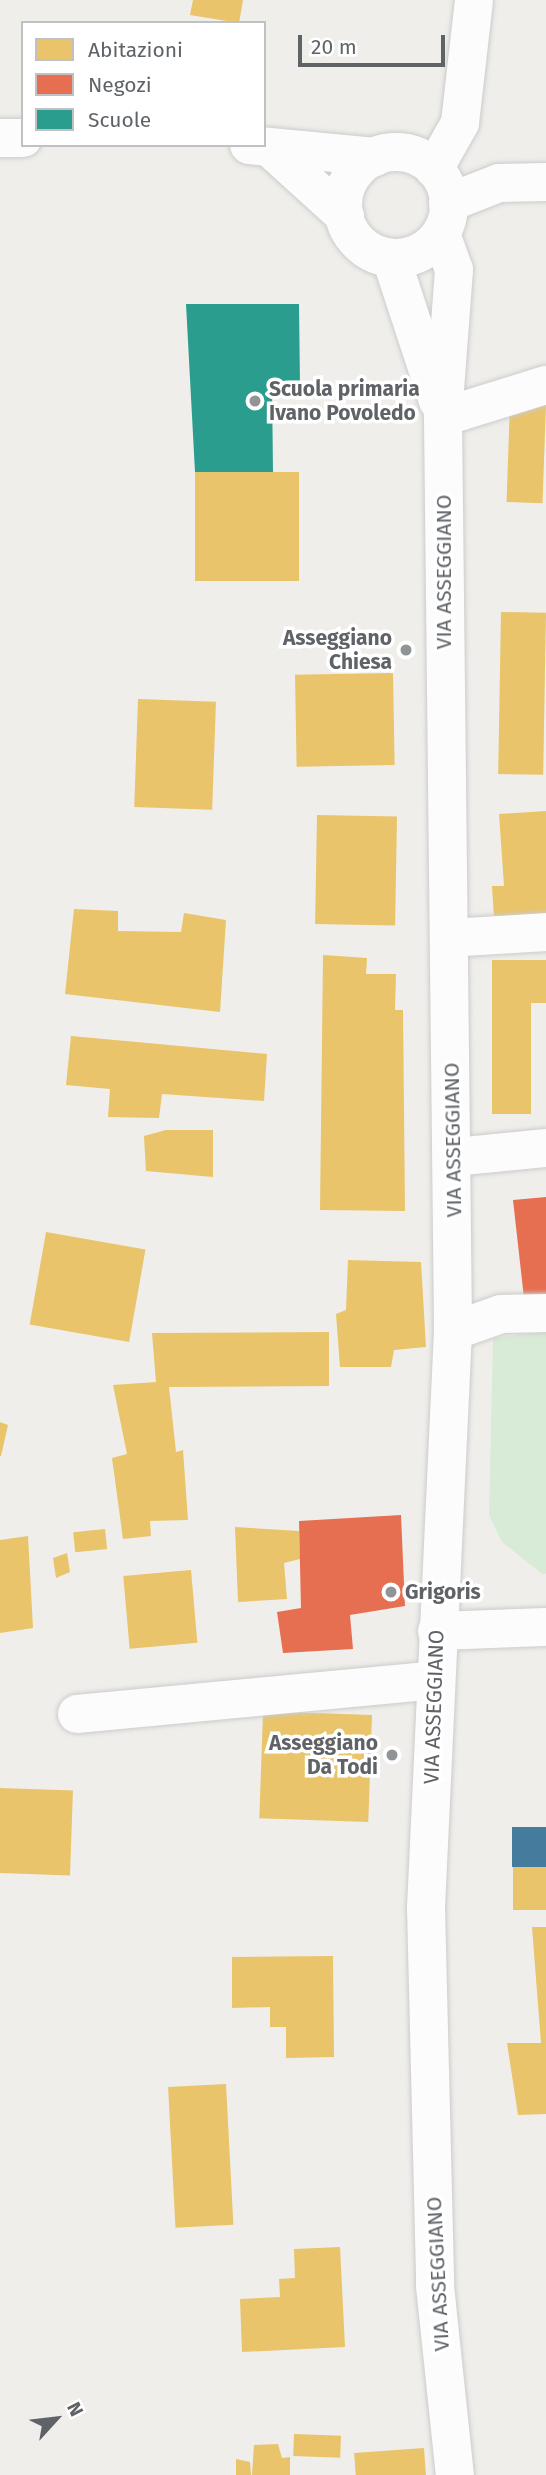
<!DOCTYPE html>
<html>
<head>
<meta charset="utf-8">
<style>
  body { margin:0 }
  #map { position:relative; width:546px; height:2475px; overflow:hidden; background:#efeeea; font-family:"Fira Sans",sans-serif }
  div>[style] { position:absolute }
  .green>* { inset:0; background:#d8ebd6 }
  .homes>* { inset:0; background:#e9c46a; transform-origin:0 0 }
  .shops>* { inset:0; background:#e76f51 }
  .schools>* { inset:0; background:#2a9d8f }
  .public>* { inset:0; background:#457b9d; transform-origin:0 0 }
  .roads { filter:drop-shadow(0 0 2px #cbcccc) drop-shadow(0 0 2px #cbcccc) }
  .minor>* { height:38px; margin:-19px; padding:0 19px; transform-origin:19px; border-radius:19px; background:#fdfcfc }
  .minor>.ring { margin:-19px; padding:0; box-sizing:content-box; background:none; border:38px solid #fdfcfc; border-radius:50% }
  .dots>* { width:19px; height:19px; translate:-50% -50%; box-sizing:border-box; border:4px solid #fff; border-radius:50% }
  span { translate:-50% -50%; white-space:nowrap; text-align:center; line-height:1.15; -webkit-text-stroke:7px #fff; paint-order:stroke }
  .poi-label { font-size:21px; color:#5f6368; font-weight:700 }
  .left { translate:0 -50%; text-align:left }
  .right { translate:-100% -50%; text-align:right }
  .street-label { font-size:21px; color:#5f6368 }
  .legend { position:absolute; left:21px; top:21px; width:245px; height:126px; box-sizing:border-box; background:#fff; border:2px solid #bfc1c3; margin:0; padding:9px 12px; list-style:none; font-size:21px; color:#5f6368 }
  .legend li { display:flex; align-items:center; gap:14px; height:35px }
  .legend b { width:35px; border:2px solid #bfc1c3 }
  .north { position:absolute; left:21px; top:2384px; width:70px; height:70px; -webkit-text-stroke:5px #fff; paint-order:stroke; rotate:63deg; font-size:19px; font-weight:700; line-height:28px; text-align:center; color:#5f6368 }
  .north::after { content:''; display:block; margin:auto; width:24px; height:32px; background:#5f6368; clip-path:polygon(50% 0,100% 100%,50% 72%,0 100%) }
  .scale { position:absolute; left:298px; top:35px; width:147px; height:32px; box-sizing:border-box; border:4px solid #5f6368; border-top:0; padding-left:9px; font-size:21px; line-height:24px; white-space:nowrap; color:#5f6368; -webkit-text-stroke:5px #fff; paint-order:stroke }
</style>
</head>
<body>
<div id="map">
  <div class="green">
    <i style="clip-path:polygon(546px 1332px,546px 1574px,542px 1574px,502px 1542px,489px 1515px,493px 1338px)"></i>
  </div>
  <div class="homes">
    <i style="clip-path:polygon(193px 0,243px 0,239px 23px,190px 15px)"></i>
    <i style="left:510px;top:403px;width:36px;height:99px;rotate:2deg"></i>
    <i style="left:195px;top:472px;width:104px;height:109px"></i>
    <i style="left:501px;top:612px;width:45px;height:162px;rotate:1deg"></i>
    <i style="left:393px;top:673px;width:92px;height:98px;rotate:89deg"></i>
    <i style="left:138px;top:699px;width:78px;height:108px;rotate:2deg"></i>
    <i style="clip-path:polygon(546px 811px,546px 915px,494px 918px,492px 886px,504px 886px,499px 814px)"></i>
    <i style="left:317px;top:815px;width:80px;height:109px;rotate:1deg"></i>
    <i style="clip-path:polygon(74px 909px,118px 911px,118px 931px,181px 932px,184px 913px,226px 920px,220px 1012px,65px 994px)"></i>
    <i style="clip-path:polygon(323px 955px,367px 958px,366px 974px,396px 974px,395px 1010px,403px 1010px,405px 1211px,320px 1210px)"></i>
    <i style="clip-path:polygon(492px 960px,546px 960px,546px 1003px,531px 1003px,531px 1114px,492px 1114px)"></i>
    <i style="clip-path:polygon(71px 1036px,267px 1054px,264px 1101px,162px 1094px,159px 1118px,108px 1117px,110px 1089px,66px 1085px)"></i>
    <i style="clip-path:polygon(166px 1130px,213px 1130px,213px 1177px,146px 1171px,144px 1136px)"></i>
    <i style="left:46px;top:1232px;width:101px;height:94px;rotate:10deg"></i>
    <i style="clip-path:polygon(348px 1260px,421px 1262px,426px 1347px,394px 1350px,391px 1367px,340px 1367px,336px 1314px,346px 1310px)"></i>
    <i style="clip-path:polygon(329px 1332px,329px 1386px,169px 1387px,176px 1452px,183px 1450px,188px 1520px,150px 1521px,151px 1536px,123px 1539px,112px 1458px,127px 1454px,113px 1385px,156px 1382px,152px 1333px)"></i>
    <i style="clip-path:polygon(0 1422px,8px 1425px,1px 1456px,0 1456px)"></i>
    <i style="clip-path:polygon(235px 1527px,299px 1531px,300px 1559px,284px 1563px,287px 1599px,238px 1602px)"></i>
    <i style="left:105px;top:1529px;width:20px;height:32px;rotate:84deg"></i>
    <i style="clip-path:polygon(28px 1536px,33px 1628px,0 1633px,0 1540px)"></i>
    <i style="clip-path:polygon(67px 1553px,70px 1572px,56px 1578px,53px 1558px)"></i>
    <i style="left:191px;top:1570px;width:73px;height:68px;rotate:85deg"></i>
    <i style="left:372px;top:1715px;width:107px;height:109px;rotate:92deg"></i>
    <i style="left:0;top:1788px;width:73px;height:85px;rotate:2deg"></i>
    <i style="left:546px;top:1867px;width:43px;height:33px;rotate:90deg"></i>
    <i style="clip-path:polygon(532px 1927px,546px 1927px,546px 2114px,518px 2115px,507px 2043px,541px 2043px)"></i>
    <i style="clip-path:polygon(333px 1956px,334px 2057px,286px 2058px,286px 2027px,270px 2027px,270px 2007px,232px 2008px,232px 1957px)"></i>
    <i style="left:226px;top:2084px;width:141px;height:58px;rotate:87deg"></i>
    <i style="clip-path:polygon(340px 2247px,345px 2347px,242px 2352px,240px 2299px,280px 2297px,279px 2279px,295px 2278px,294px 2249px)"></i>
    <i style="left:294px;top:2434px;width:47px;height:22px;rotate:2deg"></i>
    <i style="clip-path:polygon(278px 2444px,282px 2458px,290px 2457px,290px 2475px,252px 2475px,254px 2445px)"></i>
    <i style="left:424px;top:2448px;width:27px;height:70px;rotate:86deg"></i>
    <i style="clip-path:polygon(236px 2459px,250px 2462px,251px 2475px,236px 2475px)"></i>
  </div>
  <div class="shops">
    <i style="clip-path:polygon(546px 1197px,546px 1296px,524px 1298px,513px 1200px)"></i>
    <i style="clip-path:polygon(401px 1515px,405px 1606px,350px 1615px,353px 1649px,283px 1653px,277px 1612px,301px 1608px,299px 1521px)"></i>
  </div>
  <div class="schools">
    <i style="clip-path:polygon(186px 304px,299px 304px,300px 386px,272px 387px,273px 472px,195px 472px)"></i>
  </div>
  <div class="public">
    <i style="left:546px;top:1827px;width:40px;height:34px;rotate:90deg"></i>
  </div>
  <div class="roads">
    <div class="minor">
      <i style="left:0;top:138px;width:23px"></i>
      <i style="left:249px;top:145px;width:127px;rotate:5.4deg"></i>
      <i style="left:271px;top:149px;width:100px;rotate:42.2deg"></i>
      <i class="ring" style="left:343px;top:152px;width:68px;height:68px"></i>
      <i style="left:434px;top:169px;width:53px;rotate:-60.5deg"></i>
      <i style="left:460px;top:123px;width:123px;rotate:-83.5deg"></i>
      <i style="left:448px;top:203px;width:55px;rotate:-21.4deg"></i>
      <i style="left:499px;top:183px;width:47px;rotate:-1.2deg"></i>
      <i style="left:441px;top:234px;width:38px;rotate:70deg"></i>
      <i style="left:454px;top:270px;width:147px;rotate:94.3deg"></i>
      <i style="left:443px;top:417px;width:914px;rotate:89.37deg"></i>
      <i style="left:453px;top:1331px;width:577px;rotate:92.68deg"></i>
      <i style="left:426px;top:1907px;width:379px;rotate:88.6deg"></i>
      <i style="left:435px;top:2286px;width:190px;rotate:84deg"></i>
      <i style="left:391px;top:258px;width:151px;rotate:71.8deg"></i>
      <i style="left:443px;top:417px;width:108px;rotate:-17.3deg"></i>
      <i style="left:449px;top:938px;width:97px;rotate:-3.5deg"></i>
      <i style="left:454px;top:1157px;width:92px;rotate:-5.6deg"></i>
      <i style="left:453px;top:1331px;width:51px;rotate:-19.5deg"></i>
      <i style="left:501px;top:1314px;width:45px;rotate:-1.3deg"></i>
      <i style="left:437px;top:1631px;width:109px;rotate:-2.1deg"></i>
      <i style="left:77px;top:1714px;width:360px;rotate:-5.4deg"></i>
    </div>
  </div>
  <div class="dots">
    <i style="left:255px;top:401px;background:#919496"></i>
    <i style="left:406px;top:650px;background:#919496"></i>
    <i style="left:391px;top:1592px;background:#919496"></i>
    <i style="left:392px;top:1755px;background:#919496"></i>
  </div>
  <div class="poi-label">
    <span class="left" style="left:269px;top:401px">Scuola primaria<br>Ivano Povoledo</span>
    <span class="right" style="left:392px;top:650px">Asseggiano<br>Chiesa</span>
    <span class="left" style="left:405px;top:1592px">Grigoris</span>
    <span class="right" style="left:378px;top:1755px">Asseggiano<br>Da Todi</span>
  </div>
  <div class="street-label">
    <span style="left:444px;top:572px;rotate:-90deg">VIA ASSEGGIANO</span>
    <span style="left:453px;top:1140px;rotate:-91deg">VIA ASSEGGIANO</span>
    <span style="left:434px;top:1707px;rotate:-88deg">VIA ASSEGGIANO</span>
    <span style="left:438px;top:2274px;rotate:-93deg">VIA ASSEGGIANO</span>
  </div>
  <ul class="legend">
  <li><b style="height:19px;background:#e9c46a"></b>Abitazioni</li>
  <li><b style="height:19px;background:#e76f51"></b>Negozi</li>
  <li><b style="height:19px;background:#2a9d8f"></b>Scuole</li>
  </ul>
  <div class="north">N</div>
  <div class="scale">20 m</div>
</div>
</body>
</html>
